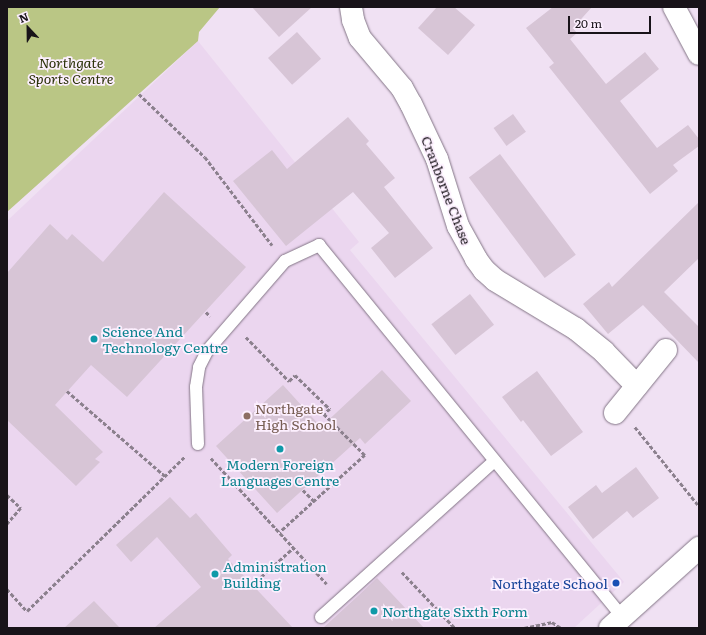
<!DOCTYPE html>
<html>
<head>
<meta charset="utf-8">
<style>
  body { margin:0 }
  #map { position:relative; width:706px; height:635px; overflow:hidden; background:#f0e1f3; font-family:Literata,serif }
  div>[style] { position:absolute }
  .built>* { inset:0; background:#ebd6ef }
  .green>* { inset:0; background:#bac685 }
  .building>* { inset:0; background:#d7c5d6; transform-origin:0 0 }
  .path>* { height:2.5px; margin-top:-1.25px; transform-origin:0; background:repeating-linear-gradient(90deg,#8b808d 0 4px,transparent 0 6px) }
  .roads { filter:drop-shadow(0 0 1px #837586) drop-shadow(0 0 1px #837586) }
  .service>* { height:12px; margin:-6px; padding:0 6px; transform-origin:6px; border-radius:6px; background:#fff }
  .minor>* { height:22px; margin:-11px; padding:0 11px; transform-origin:11px; border-radius:11px; background:#fff }
  .tertiary>* { height:22px; margin:-11px; padding:0 11px; transform-origin:11px; border-radius:11px; background:#fff }
  .dots>* { width:11px; height:11px; translate:-50% -50%; box-sizing:border-box; border:2px solid #fceffe; border-radius:50% }
  span { translate:-50% -50%; white-space:nowrap; text-align:center; line-height:1.15; -webkit-text-stroke:3.5px #fceffe; paint-order:stroke }
  .park-label { font-size:14px; color:#2a3007; font-style:italic }
  .street-label { font-size:14px; color:#181319 }
  .culture-label { font-size:14px; color:#0d838f }
  .left { translate:0 -50%; text-align:left }
  .education-label { font-size:14px; color:#785e54 }
  .transit-label { font-size:14px; color:#164399 }
  .right { translate:-100% -50%; text-align:right }
  .frame { position:absolute; inset:0; border:8px solid #181319; pointer-events:none }
  .north { position:absolute; left:8px; top:8px; width:40px; height:40px; -webkit-text-stroke:3px #fceffe; paint-order:stroke; rotate:338deg; font-size:11px; font-weight:700; line-height:16px; text-align:center; color:#181319 }
  .north::after { content:''; display:block; margin:auto; width:14px; height:18px; background:#181319; clip-path:polygon(50% 0,100% 100%,50% 72%,0 100%) }
  .scale { position:absolute; left:568px; top:16px; width:83px; height:18px; box-sizing:border-box; border:2px solid #181319; border-top:0; padding-left:5px; font-size:12px; line-height:14px; white-space:nowrap; color:#181319; -webkit-text-stroke:3px #fceffe; paint-order:stroke }
</style>
</head>
<body>
<div id="map">
  <div class="built">
    <i style="clip-path:polygon(198px 41px,359px 242px,350px 250px,624px 582px,574px 628px,7px 628px,7px 221px)"></i>
  </div>
  <div class="green">
    <i style="clip-path:polygon(7px 7px,220px 7px,199px 32px,198px 41px,7px 212px)"></i>
  </div>
  <div class="building">
    <i style="clip-path:polygon(252px 7px,312px 7px,279px 37px)"></i>
    <i style="clip-path:polygon(437px 7px,454px 7px,475px 25px,448px 55px,418px 28px)"></i>
    <i style="clip-path:polygon(553px 7px,592px 7px,573px 28px,577px 33px,570px 39px,606px 84px,645px 52px,659px 69px,620px 101px,657px 148px,688px 125px,699px 139px,699px 146px,673px 165px,678px 171px,650px 194px,549px 67px,554px 63px,526px 28px)"></i>
    <i style="left:297px;top:32px;width:36px;height:39px;rotate:48deg"></i>
    <i style="left:513px;top:114px;width:22px;height:24px;rotate:54deg"></i>
    <i style="clip-path:polygon(348px 117px,369px 141px,366px 144px,395px 178px,384px 187px,433px 248px,395px 278px,371px 248px,389px 233px,353px 192px,286px 246px,233px 181px,272px 150px,287px 169px)"></i>
    <i style="left:500px;top:154px;width:126px;height:39px;rotate:53deg"></i>
    <i style="clip-path:polygon(164px 192px,246px 267px,127px 397px,91px 365px,55px 405px,103px 452px,95px 459px,100px 462px,76px 486px,7px 420px,7px 273px,50px 224px,67px 240px,72px 234px,103px 262px)"></i>
    <i style="clip-path:polygon(699px 202px,699px 258px,664px 292px,699px 327px,699px 363px,643px 305px,608px 334px,583px 304px,609px 282px,612px 287px)"></i>
    <i style="left:470px;top:294px;width:39px;height:49px;rotate:52deg"></i>
    <i style="clip-path:polygon(382px 370px,411px 401px,365px 444px,360px 438px,277px 513px,216px 446px,283px 385px,321px 427px)"></i>
    <i style="clip-path:polygon(537px 371px,583px 432px,551px 456px,523px 420px,521px 422px,502px 397px)"></i>
    <i style="clip-path:polygon(636px 467px,659px 498px,633px 518px,627px 511px,593px 539px,568px 507px,596px 485px,602px 493px)"></i>
    <i style="clip-path:polygon(170px 497px,190px 518px,196px 513px,232px 555px,228px 559px,293px 628px,154px 628px,201px 587px,157px 537px,131px 562px,116px 545px)"></i>
    <i style="clip-path:polygon(377px 578px,424px 628px,323px 628px,359px 595px)"></i>
    <i style="clip-path:polygon(94px 601px,120px 628px,64px 628px)"></i>
  </div>
  <div class="path">
    <i style="left:139px;top:94px;width:91px;rotate:43.7deg"></i>
    <i style="left:205px;top:157px;width:111px;rotate:52.7deg"></i>
    <i style="left:206px;top:312px;width:6px;rotate:45deg"></i>
    <i style="left:246px;top:337px;width:62px;rotate:45.7deg"></i>
    <i style="left:289px;top:381px;width:8px;rotate:-45deg"></i>
    <i style="left:295px;top:375px;width:49px;rotate:44.2deg"></i>
    <i style="left:330px;top:409px;width:8px;rotate:140deg"></i>
    <i style="left:324px;top:414px;width:58px;rotate:45deg"></i>
    <i style="left:365px;top:455px;width:115px;rotate:137.8deg"></i>
    <i style="left:67px;top:391px;width:130px;rotate:40.9deg"></i>
    <i style="left:635px;top:427px;width:102px;rotate:51deg"></i>
    <i style="left:211px;top:458px;width:171px;rotate:47.4deg"></i>
    <i style="left:303px;top:490px;width:16px;rotate:45deg"></i>
    <i style="left:7px;top:495px;width:19px;rotate:43deg"></i>
    <i style="left:21px;top:508px;width:21px;rotate:131deg"></i>
    <i style="left:402px;top:572px;width:77px;rotate:46.6deg"></i>
    <i style="left:252px;top:585px;width:55px;rotate:-42.1deg"></i>
    <i style="left:7px;top:589px;width:30px;rotate:48deg"></i>
    <i style="left:27px;top:611px;width:220px;rotate:-44.4deg"></i>
    <i style="left:524px;top:628px;width:29px;rotate:-12deg"></i>
    <i style="left:552px;top:622px;width:11px;rotate:34deg"></i>
  </div>
  <div class="roads">
    <div class="service">
      <i style="left:198px;top:444px;width:57px;rotate:-92deg"></i>
      <i style="left:196px;top:387px;width:20px;rotate:-81deg"></i>
      <i style="left:199px;top:367px;width:18px;rotate:-63deg"></i>
      <i style="left:207px;top:351px;width:119px;rotate:-49.1deg"></i>
      <i style="left:285px;top:261px;width:38px;rotate:-25deg"></i>
      <i style="left:319px;top:245px;width:480px;rotate:50.8deg"></i>
      <i style="left:321px;top:617px;width:233px;rotate:-42deg"></i>
    </div>
    <div class="minor">
      <i style="left:351px;top:7px;width:13px;rotate:81deg"></i>
      <i style="left:353px;top:20px;width:19px;rotate:69deg"></i>
      <i style="left:360px;top:38px;width:65px;rotate:50deg"></i>
      <i style="left:402px;top:88px;width:18px;rotate:61deg"></i>
      <i style="left:411px;top:104px;width:61px;rotate:64.7deg"></i>
      <i style="left:437px;top:159px;width:70px;rotate:72.6deg"></i>
      <i style="left:458px;top:226px;width:38px;rotate:61deg"></i>
      <i style="left:476px;top:259px;width:14px;rotate:54deg"></i>
      <i style="left:484px;top:270px;width:15px;rotate:42deg"></i>
      <i style="left:495px;top:280px;width:95px;rotate:31.2deg"></i>
      <i style="left:576px;top:329px;width:36px;rotate:39deg"></i>
      <i style="left:604px;top:352px;width:47px;rotate:45.9deg"></i>
      <i style="left:674px;top:7px;width:53px;rotate:62deg"></i>
      <i style="left:615px;top:413px;width:81px;rotate:-51deg"></i>
    </div>
    <div class="tertiary">
      <i style="left:610px;top:628px;width:120px;rotate:-42deg"></i>
    </div>
  </div>
  <div class="dots">
    <i style="left:94px;top:339px;background:#0f9aa8"></i>
    <i style="left:247px;top:416px;background:#8d6e63"></i>
    <i style="left:280px;top:449px;background:#0f9aa8"></i>
    <i style="left:215px;top:574px;background:#0f9aa8"></i>
    <i style="left:616px;top:583px;background:#1a4fb4"></i>
    <i style="left:374px;top:611px;background:#0f9aa8"></i>
  </div>
  <div class="park-label">
    <span style="left:71px;top:70px">Northgate<br>Sports Centre</span>
  </div>
  <div class="street-label">
    <span style="left:447px;top:190px;rotate:69deg">Cranborne Chase</span>
  </div>
  <div class="culture-label">
    <span class="left" style="left:102px;top:339px">Science And<br>Technology Centre</span>
    <span style="left:280px;top:472px">Modern Foreign<br>Languages Centre</span>
    <span class="left" style="left:223px;top:574px">Administration<br>Building</span>
    <span class="left" style="left:382px;top:611px">Northgate Sixth Form</span>
  </div>
  <div class="education-label">
    <span class="left" style="left:255px;top:416px">Northgate<br>High School</span>
  </div>
  <div class="transit-label">
    <span class="right" style="left:608px;top:583px">Northgate School</span>
  </div>
  <div class="frame"></div>
  <div class="north">N</div>
  <div class="scale">20 m</div>
</div>
</body>
</html>
